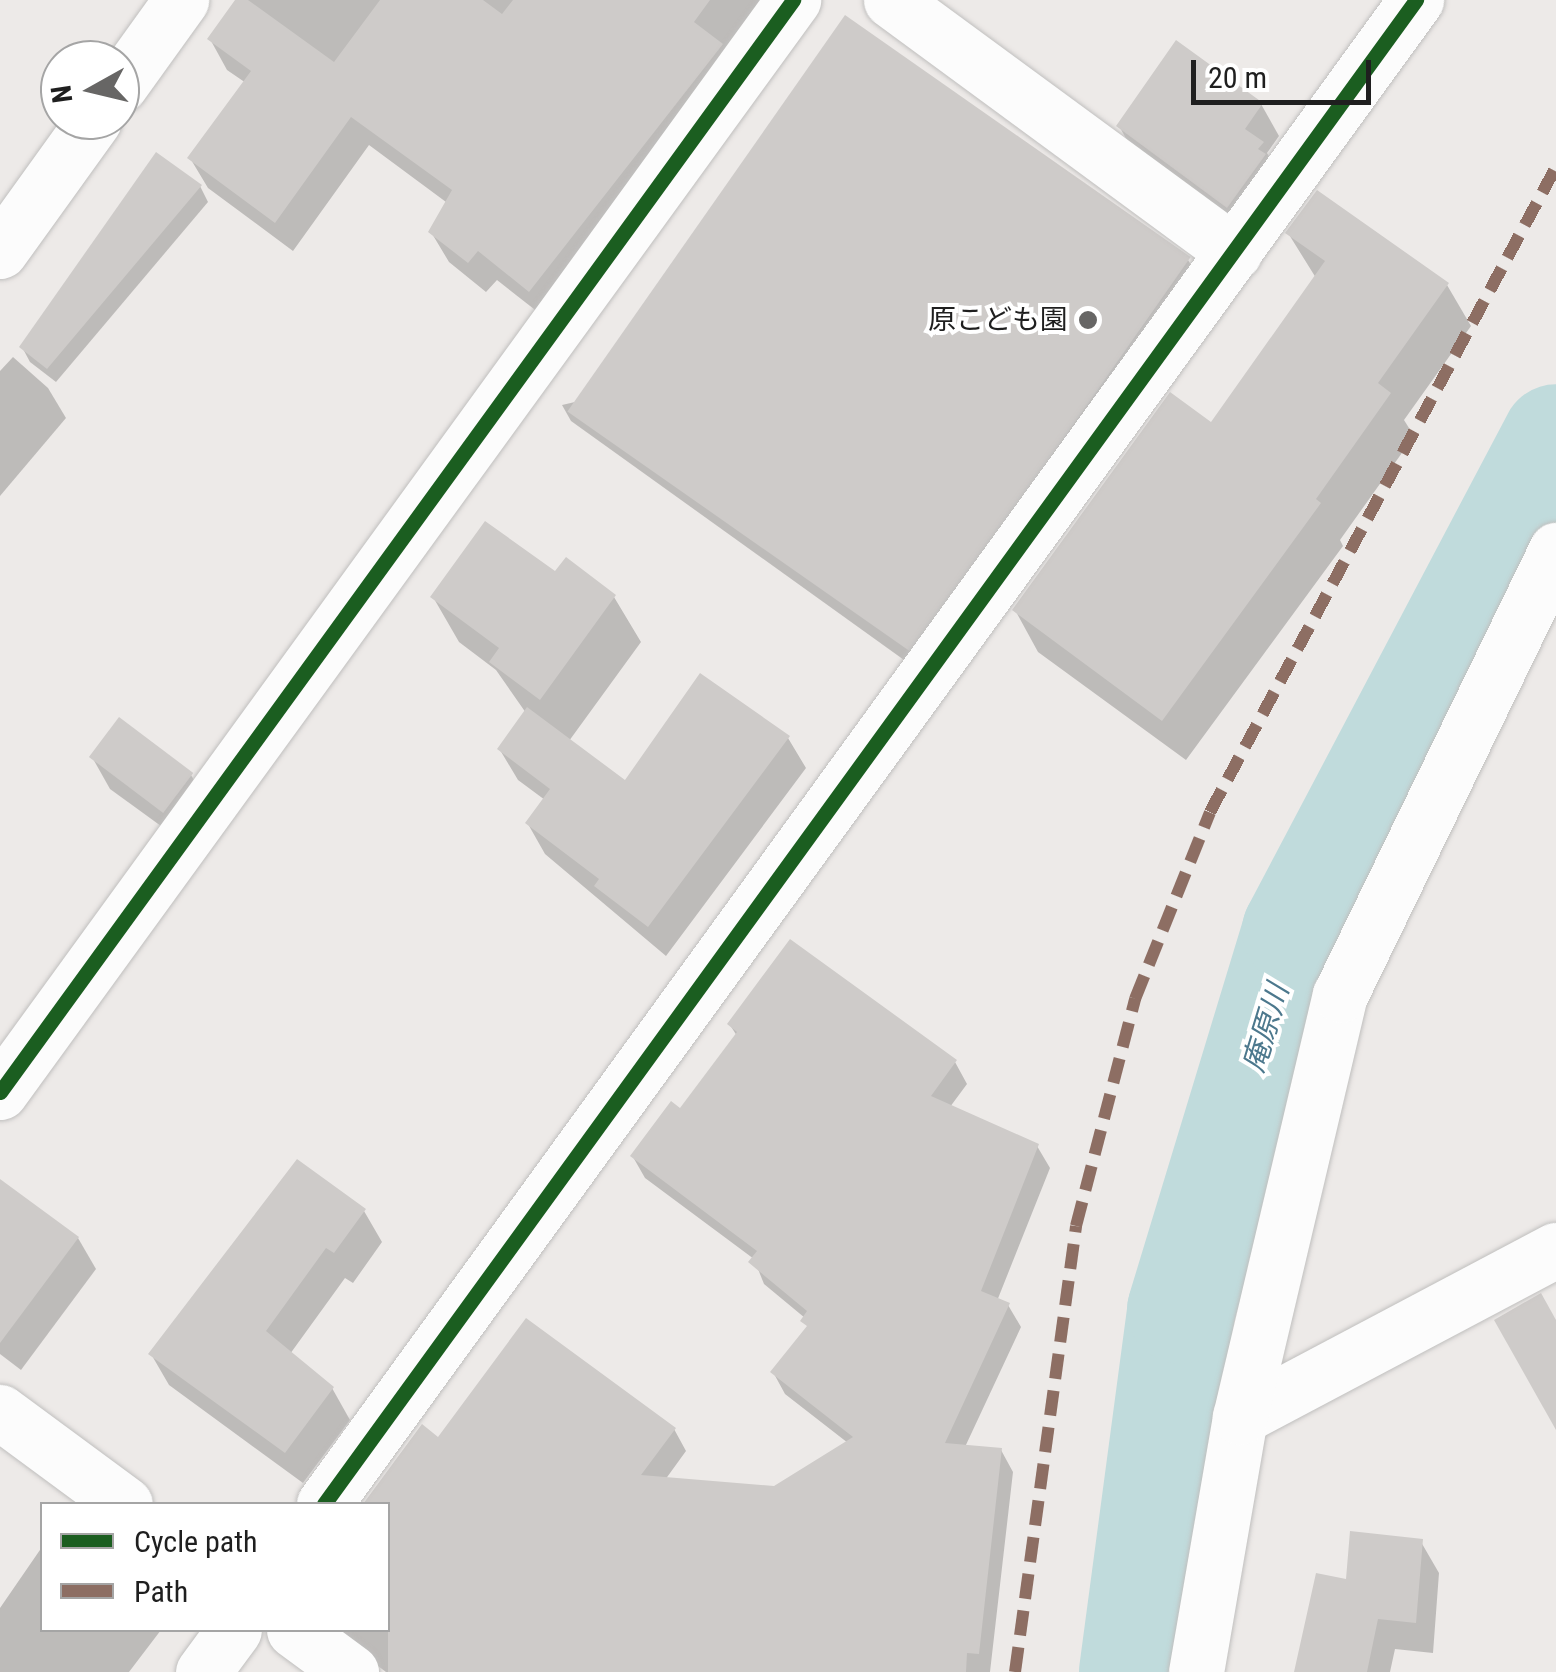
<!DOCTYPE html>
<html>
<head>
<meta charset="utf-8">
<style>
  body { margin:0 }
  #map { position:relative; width:1556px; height:1672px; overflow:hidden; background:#edeae8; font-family:"Roboto Condensed","Noto Sans JP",sans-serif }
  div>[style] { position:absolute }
  .shadow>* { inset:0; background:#0003 }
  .river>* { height:108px; margin:-54px; padding:0 54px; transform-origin:54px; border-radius:54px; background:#c0dbdc }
  .building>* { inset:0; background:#cecbc9; transform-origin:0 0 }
  .roads { filter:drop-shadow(0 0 2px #c0bfbe) drop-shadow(0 0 2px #c0bfbe) }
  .minor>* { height:55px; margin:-27.5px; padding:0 27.5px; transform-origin:27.5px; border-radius:27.5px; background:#fcfcfc }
  .quiet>* { height:12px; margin-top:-6px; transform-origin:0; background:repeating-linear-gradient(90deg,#8d6e63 0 25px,transparent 0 37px) }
  .cycleway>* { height:15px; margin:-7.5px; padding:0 7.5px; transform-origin:7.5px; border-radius:7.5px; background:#1b5e20 }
  .dots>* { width:28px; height:28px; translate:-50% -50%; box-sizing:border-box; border:5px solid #fff; border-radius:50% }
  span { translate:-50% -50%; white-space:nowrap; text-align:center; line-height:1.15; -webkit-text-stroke:8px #fff; paint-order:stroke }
  .poi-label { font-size:28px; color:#1f1f1f }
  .right { translate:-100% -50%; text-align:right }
  .water-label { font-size:30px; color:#4c788d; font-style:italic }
  .legend { position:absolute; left:40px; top:1502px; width:350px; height:130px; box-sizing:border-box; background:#fff; border:2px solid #a5a5a5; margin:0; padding:12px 18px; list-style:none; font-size:30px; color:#1f1f1f }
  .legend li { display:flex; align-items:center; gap:20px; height:50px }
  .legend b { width:50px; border:2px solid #a5a5a5 }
  .north { position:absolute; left:40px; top:40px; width:100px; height:100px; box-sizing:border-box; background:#fff; border:2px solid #a5a5a5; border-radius:50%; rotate:262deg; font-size:28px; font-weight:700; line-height:40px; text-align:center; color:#1f1f1f }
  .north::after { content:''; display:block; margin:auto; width:35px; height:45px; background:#676665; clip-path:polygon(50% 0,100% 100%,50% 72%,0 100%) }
  .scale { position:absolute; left:1191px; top:60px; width:180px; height:45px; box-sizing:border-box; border:5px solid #1f1f1f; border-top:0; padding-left:12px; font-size:30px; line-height:35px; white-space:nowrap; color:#1f1f1f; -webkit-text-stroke:8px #fff; paint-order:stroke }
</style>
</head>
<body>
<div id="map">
  <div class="shadow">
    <i style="clip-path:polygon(239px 0,778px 0,548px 320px,497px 280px,486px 292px,449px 262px,431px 232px,446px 202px,369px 145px,293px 251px,208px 188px,190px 158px,246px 83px,227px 70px,210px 39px)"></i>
    <i style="clip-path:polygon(1261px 104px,1279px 136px,1267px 153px,1280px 175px,1245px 237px,1137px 158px,1119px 126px)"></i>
    <i style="clip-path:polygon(200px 186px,208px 202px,56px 382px,30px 362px,22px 347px)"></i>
    <i style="clip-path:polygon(1288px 233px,1447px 285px,1471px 326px,1404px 420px,1414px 436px,1340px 540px,1343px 546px,1186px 760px,1038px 652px,1015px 610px,1212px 425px,1316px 278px)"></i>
    <i style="clip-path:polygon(1188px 260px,1197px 275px,911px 665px,571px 421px,562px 405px)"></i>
    <i style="clip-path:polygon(13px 357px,48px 388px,66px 418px,0 496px,0 371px)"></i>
    <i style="clip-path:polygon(555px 574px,614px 597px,641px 642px,569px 741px,625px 783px,788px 738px,806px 768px,666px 956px,545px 854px,528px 824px,545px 800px,518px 780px,500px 750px,526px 713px,496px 670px,459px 642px,433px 597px)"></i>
    <i style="clip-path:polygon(92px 757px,191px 775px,209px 806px,183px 842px,110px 789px)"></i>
    <i style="clip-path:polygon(730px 1025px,955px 1062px,967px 1084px,950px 1107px,1037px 1146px,1050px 1168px,997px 1301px,1008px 1305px,1021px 1327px,965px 1447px,1001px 1450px,1013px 1472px,990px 1672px,386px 1672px,330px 1630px,388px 1630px,388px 1504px,366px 1504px,422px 1428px,439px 1440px,674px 1429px,686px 1451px,665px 1480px,774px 1488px,848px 1443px,785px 1394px,773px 1372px,808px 1329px,805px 1318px,764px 1284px,754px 1259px,645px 1178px,633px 1157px,681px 1111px,737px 1036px)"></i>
    <i style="clip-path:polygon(0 1188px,78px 1238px,96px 1269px,21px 1370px,0 1354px)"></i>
    <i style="clip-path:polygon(364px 1211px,382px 1242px,353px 1283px,345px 1278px,290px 1354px,332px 1388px,350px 1420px,303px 1483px,169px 1385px,151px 1354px)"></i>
    <i style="clip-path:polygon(1421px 1542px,1439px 1573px,1433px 1653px,1395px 1649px,1390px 1672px,1297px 1672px,1348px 1582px)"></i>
    <i style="clip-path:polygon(42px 1547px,42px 1630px,161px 1630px,129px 1672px,0 1672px,0 1608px)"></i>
  </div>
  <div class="river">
    <i style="left:1133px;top:1672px;width:365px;rotate:-82.4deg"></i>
    <i style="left:1181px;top:1310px;width:396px;rotate:-73.1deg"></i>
    <i style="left:1296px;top:931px;width:557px;rotate:-62.19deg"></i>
  </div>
  <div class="building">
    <i style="clip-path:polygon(235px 0,248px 0,334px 62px,380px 0,483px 0,502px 14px,513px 0,710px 0,694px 22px,723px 44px,529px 292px,478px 251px,468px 263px,428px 232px,452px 190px,351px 117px,275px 223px,187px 158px,251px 71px,207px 39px)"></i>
    <i style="left:845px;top:15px;width:422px;height:484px;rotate:35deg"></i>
    <i style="clip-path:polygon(1176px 40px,1263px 103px,1245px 129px,1264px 142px,1258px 149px,1266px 154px,1227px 208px,1116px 126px)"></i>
    <i style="clip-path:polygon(156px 152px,202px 185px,47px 369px,19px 347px)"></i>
    <i style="clip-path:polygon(1317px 190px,1449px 283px,1378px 383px,1391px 393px,1316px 499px,1321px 503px,1162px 721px,1012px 610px,1170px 392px,1211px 422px,1325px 261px,1285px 233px)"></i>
    <i style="clip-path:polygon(485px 521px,555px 571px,566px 557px,616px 595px,540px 700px,489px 662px,499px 648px,430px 597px)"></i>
    <i style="clip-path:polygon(700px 673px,790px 736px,648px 927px,594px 886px,599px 879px,525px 823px,550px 789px,497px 749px,527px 707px,625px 780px)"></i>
    <i style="left:119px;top:717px;width:93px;height:50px;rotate:37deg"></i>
    <i style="clip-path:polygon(790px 939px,957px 1060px,931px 1096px,1039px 1144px,981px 1291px,1010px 1303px,945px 1443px,1002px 1448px,979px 1654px,967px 1653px,966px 1672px,388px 1672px,388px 1504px,363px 1504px,422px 1424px,438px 1437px,526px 1318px,676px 1428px,641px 1475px,774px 1486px,853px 1437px,770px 1372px,807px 1326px,800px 1321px,807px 1311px,748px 1262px,757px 1251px,630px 1156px,671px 1101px,680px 1108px,737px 1032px,727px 1024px)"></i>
    <i style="clip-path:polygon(297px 1159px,366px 1209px,334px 1253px,326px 1248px,266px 1331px,334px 1387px,285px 1453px,148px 1354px)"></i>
    <i style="clip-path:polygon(0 1179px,79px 1237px,0 1343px)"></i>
    <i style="clip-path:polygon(1541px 1293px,1556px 1320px,1556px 1430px,1494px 1320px)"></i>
    <i style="clip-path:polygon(1350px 1531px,1423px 1539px,1416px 1623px,1378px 1619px,1367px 1672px,1294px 1672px,1316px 1573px,1346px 1579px)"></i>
  </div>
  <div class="roads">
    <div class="minor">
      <i style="left:891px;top:0;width:426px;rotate:36.3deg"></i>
      <i style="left:120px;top:85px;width:105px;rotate:-54.3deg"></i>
      <i style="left:0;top:251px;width:161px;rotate:-54.3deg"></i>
      <i style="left:0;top:1092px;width:1350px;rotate:-54.01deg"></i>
      <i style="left:0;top:1412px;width:155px;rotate:36.4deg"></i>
      <i style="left:1240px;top:1417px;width:357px;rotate:-27.9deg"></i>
      <i style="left:324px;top:1504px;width:1859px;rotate:-54.02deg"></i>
      <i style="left:294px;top:1630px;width:71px;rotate:36.4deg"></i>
      <i style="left:203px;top:1672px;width:52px;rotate:-53.6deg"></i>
      <i style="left:1196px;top:1672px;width:259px;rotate:-80.2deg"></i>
      <i style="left:1240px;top:1417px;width:434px;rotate:-76.7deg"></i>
      <i style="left:1340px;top:995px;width:495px;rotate:-64.1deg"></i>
    </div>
  </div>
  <div class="quiet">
    <i style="left:1015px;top:1672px;width:450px;rotate:-82.2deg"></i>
    <i style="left:1076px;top:1226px;width:235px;rotate:-75.4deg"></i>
    <i style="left:1135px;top:999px;width:201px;rotate:-68.1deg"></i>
    <i style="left:1210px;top:812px;width:732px;rotate:-61.79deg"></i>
  </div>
  <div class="cycleway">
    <i style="left:0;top:1092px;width:1350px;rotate:-54.01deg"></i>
    <i style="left:324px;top:1504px;width:1859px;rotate:-54.02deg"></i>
  </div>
  <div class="dots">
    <i style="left:1088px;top:320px;background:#676665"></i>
  </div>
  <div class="poi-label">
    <span class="right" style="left:1068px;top:320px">原こども園</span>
  </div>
  <div class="water-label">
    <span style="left:1266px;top:1028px;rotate:-73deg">庵原川</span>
  </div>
  <ul class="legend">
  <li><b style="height:12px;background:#1b5e20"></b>Cycle path</li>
  <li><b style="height:12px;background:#8d6e63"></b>Path</li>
  </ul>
  <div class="north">N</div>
  <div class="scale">20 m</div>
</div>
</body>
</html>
